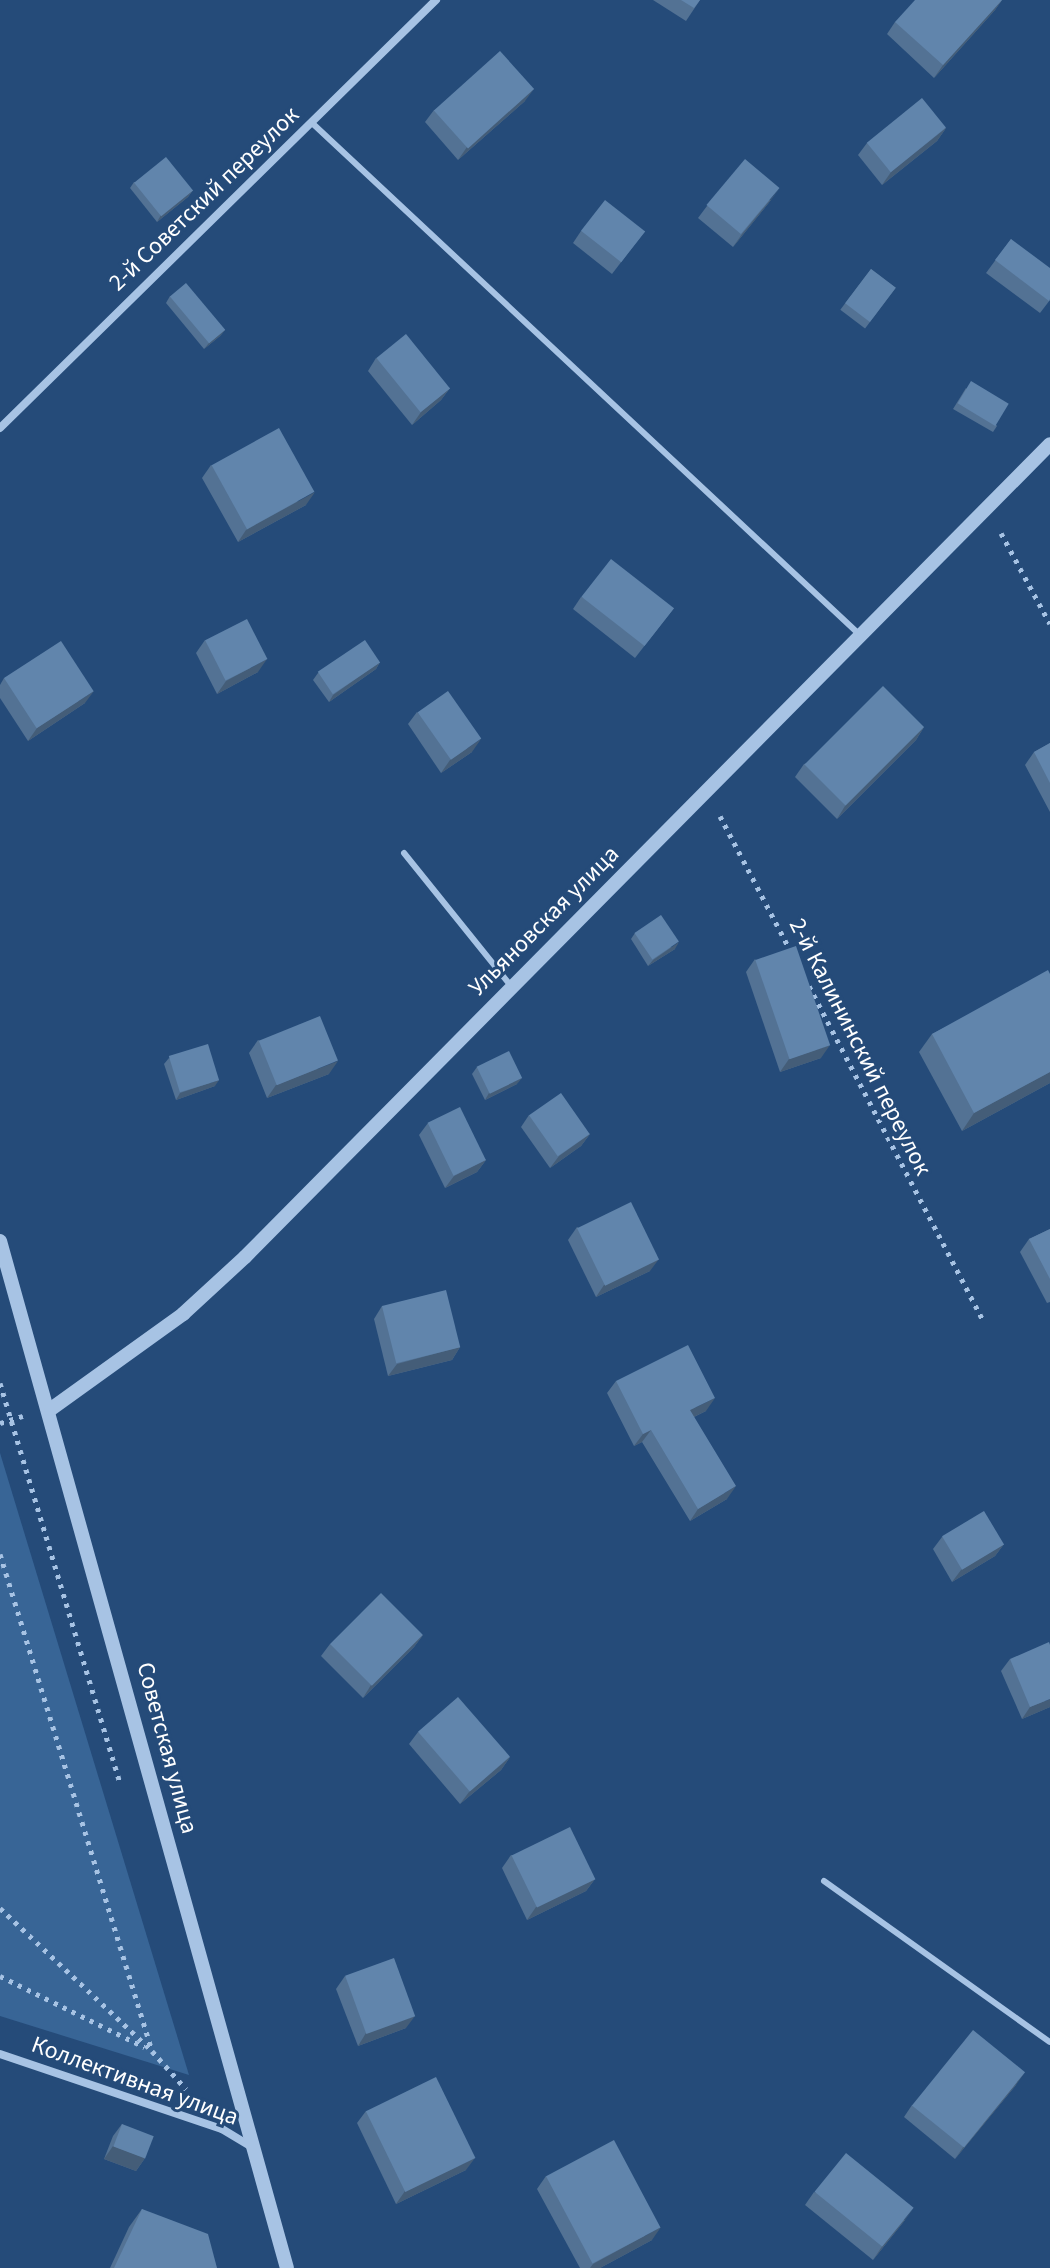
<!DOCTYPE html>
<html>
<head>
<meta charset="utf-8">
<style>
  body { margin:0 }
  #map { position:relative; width:1050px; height:2268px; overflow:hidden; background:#254b79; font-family:"Source Sans 3",sans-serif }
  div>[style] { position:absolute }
  .green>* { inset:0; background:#386596 }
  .path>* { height:5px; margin-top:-2.5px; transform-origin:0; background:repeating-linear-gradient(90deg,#a7c3e4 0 4px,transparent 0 10px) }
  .service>* { height:6px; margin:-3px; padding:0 3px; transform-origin:3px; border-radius:3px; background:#a7c3e4 }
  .minor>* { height:8px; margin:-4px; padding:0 4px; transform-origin:4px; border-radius:4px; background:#a7c3e4 }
  .tertiary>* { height:14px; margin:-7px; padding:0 7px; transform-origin:7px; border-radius:7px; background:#a7c3e4 }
  .wall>* { inset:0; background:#537294; transform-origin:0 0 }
  .shaded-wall>* { inset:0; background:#445d78 }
  .building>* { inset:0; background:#6185ac; transform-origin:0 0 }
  span { translate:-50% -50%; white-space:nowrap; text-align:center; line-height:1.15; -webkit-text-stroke:6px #254b79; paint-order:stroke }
  .street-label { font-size:24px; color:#fff }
</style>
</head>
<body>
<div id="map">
  <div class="green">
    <i style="clip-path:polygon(0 1453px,189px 2075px,0 2016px)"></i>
  </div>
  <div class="path">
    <i style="left:1001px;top:533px;width:103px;rotate:61.7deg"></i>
    <i style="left:720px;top:816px;width:153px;rotate:62.4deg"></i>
    <i style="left:809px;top:986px;width:375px;rotate:62.5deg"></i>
    <i style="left:0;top:1383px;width:419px;rotate:73.3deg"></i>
    <i style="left:0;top:1423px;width:24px;rotate:-17deg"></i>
    <i style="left:0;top:1554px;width:520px;rotate:72.99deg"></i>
    <i style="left:152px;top:2051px;width:51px;rotate:48.2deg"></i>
    <i style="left:0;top:1908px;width:207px;rotate:43.2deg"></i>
    <i style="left:0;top:1976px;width:161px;rotate:26.2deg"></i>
  </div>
  <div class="service">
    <i style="left:311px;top:122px;width:751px;rotate:43.06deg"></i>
    <i style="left:404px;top:853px;width:169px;rotate:51.2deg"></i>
    <i style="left:824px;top:1881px;width:277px;rotate:35.5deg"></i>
  </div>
  <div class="minor">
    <i style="left:0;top:428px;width:611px;rotate:-44.47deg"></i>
    <i style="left:0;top:2054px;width:234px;rotate:18.7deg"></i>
    <i style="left:222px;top:2129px;width:37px;rotate:31deg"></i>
  </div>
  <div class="tertiary">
    <i style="left:0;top:1241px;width:1066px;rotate:74.39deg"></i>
    <i style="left:51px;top:1409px;width:163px;rotate:-35.7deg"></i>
    <i style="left:183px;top:1314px;width:84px;rotate:-42.6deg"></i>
    <i style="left:245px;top:1257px;width:1144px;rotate:-45.28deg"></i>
  </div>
  <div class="wall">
    <i style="clip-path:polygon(653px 0,700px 0,686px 21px)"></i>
    <i style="clip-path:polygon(1002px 0,995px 10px,934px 78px,887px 34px,895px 22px)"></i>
    <i style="clip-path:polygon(525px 101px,458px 160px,425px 122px,434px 110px)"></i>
    <i style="clip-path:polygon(946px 128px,937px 141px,882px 185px,858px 155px,867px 143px)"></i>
    <i style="clip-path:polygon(134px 182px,193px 190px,188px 197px,157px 222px,130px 188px)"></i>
    <i style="clip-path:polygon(771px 200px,733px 247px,698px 218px,707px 206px)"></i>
    <i style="clip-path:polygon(581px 231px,645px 231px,612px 274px,573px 243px)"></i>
    <i style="clip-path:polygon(1011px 239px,1050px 300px,1040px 313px,986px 273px)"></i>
    <i style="left:871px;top:269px;width:31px;height:51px;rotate:37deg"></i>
    <i style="clip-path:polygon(170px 296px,225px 330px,220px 336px,204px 349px,166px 303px)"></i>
    <i style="clip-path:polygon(376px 358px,450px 388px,441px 400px,412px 425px,368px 371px)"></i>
    <i style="clip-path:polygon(966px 388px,997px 426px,993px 432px,953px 409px)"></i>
    <i style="clip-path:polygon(211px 465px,306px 505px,238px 542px,202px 478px)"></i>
    <i style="clip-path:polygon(581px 597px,674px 608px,635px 658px,573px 609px)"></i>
    <i style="clip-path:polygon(205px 640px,258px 672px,217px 694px,196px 653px)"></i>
    <i style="clip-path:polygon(380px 662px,376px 669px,329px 702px,313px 680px,318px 673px)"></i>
    <i style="clip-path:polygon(4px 678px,85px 703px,28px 741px,0 698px,0 685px)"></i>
    <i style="clip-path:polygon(417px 712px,472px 752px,441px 773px,408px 724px)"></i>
    <i style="clip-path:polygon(924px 727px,916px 740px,837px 819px,795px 777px,804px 764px)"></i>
    <i style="clip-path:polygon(1050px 743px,1050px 812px,1025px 765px,1034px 752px)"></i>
    <i style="clip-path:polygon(635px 933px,675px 949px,648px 966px,631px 939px)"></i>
    <i style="clip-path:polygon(755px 959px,821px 1058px,780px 1072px,746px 972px)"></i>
    <i style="clip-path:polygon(1050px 974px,1050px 1083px,962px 1131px,919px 1052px,932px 1034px)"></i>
    <i style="clip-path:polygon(258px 1040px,329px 1074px,267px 1098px,249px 1053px)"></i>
    <i style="clip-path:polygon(169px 1058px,215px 1086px,176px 1100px,164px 1064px)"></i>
    <i style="clip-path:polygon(477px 1067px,517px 1084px,485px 1100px,472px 1074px)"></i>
    <i style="clip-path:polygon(529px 1115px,590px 1134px,581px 1146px,550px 1168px,521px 1127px)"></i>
    <i style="clip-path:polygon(428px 1123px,486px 1160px,477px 1172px,445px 1188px,419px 1135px)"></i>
    <i style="clip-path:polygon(577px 1227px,650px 1271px,596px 1297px,568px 1240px)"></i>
    <i style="clip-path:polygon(1050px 1229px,1050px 1302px,1047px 1303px,1020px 1252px,1029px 1239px)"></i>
    <i style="clip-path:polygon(382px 1306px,460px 1347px,452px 1360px,388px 1376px,374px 1319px)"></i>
    <i style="clip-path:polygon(616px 1381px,706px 1411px,694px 1417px,727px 1499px,690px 1521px,642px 1442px,634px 1446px,607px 1393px)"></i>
    <i style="clip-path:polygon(942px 1537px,1004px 1544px,995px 1556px,952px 1582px,933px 1549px)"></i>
    <i style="clip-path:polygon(423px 1635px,414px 1647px,363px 1698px,321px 1656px,330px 1644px)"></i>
    <i style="clip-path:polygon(1010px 1659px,1050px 1707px,1022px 1719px,1001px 1671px)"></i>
    <i style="clip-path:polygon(418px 1732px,510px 1757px,501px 1770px,460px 1804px,409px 1744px)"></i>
    <i style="clip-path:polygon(511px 1855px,595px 1879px,586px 1891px,527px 1920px,502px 1868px)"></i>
    <i style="clip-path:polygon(345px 1976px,406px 2028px,358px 2046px,336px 1989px)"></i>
    <i style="clip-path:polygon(1016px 2085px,955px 2159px,904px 2117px,912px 2105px)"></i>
    <i style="clip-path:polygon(366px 2111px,466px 2170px,396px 2204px,357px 2123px)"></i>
    <i style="clip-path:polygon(122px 2124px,145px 2158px,136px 2171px,104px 2159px,113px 2136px)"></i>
    <i style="clip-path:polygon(546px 2176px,652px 2240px,600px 2268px,580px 2268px,537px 2189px)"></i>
    <i style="clip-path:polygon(814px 2192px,905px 2220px,873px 2260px,805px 2205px)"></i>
    <i style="clip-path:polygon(142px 2209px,217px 2268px,110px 2268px,129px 2227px)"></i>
  </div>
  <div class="shaded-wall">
    <i style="clip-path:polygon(1002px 0,995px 10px,934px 78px,943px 65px)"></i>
    <i style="clip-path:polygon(534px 89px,525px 101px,458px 160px,467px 147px)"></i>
    <i style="clip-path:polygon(946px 128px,937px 141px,882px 185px,891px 172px)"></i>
    <i style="clip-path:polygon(780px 188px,771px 200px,733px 247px,742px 234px)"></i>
    <i style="clip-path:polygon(193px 190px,188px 197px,157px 222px,161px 215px)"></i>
    <i style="clip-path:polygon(225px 330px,220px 336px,204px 349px,209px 343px)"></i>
    <i style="clip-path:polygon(450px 388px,441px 400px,412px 425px,421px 412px)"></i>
    <i style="clip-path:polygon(315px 492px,306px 505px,238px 542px,246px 530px)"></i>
    <i style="clip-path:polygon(267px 659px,258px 672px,217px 694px,226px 681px)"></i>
    <i style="clip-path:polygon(380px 662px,376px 669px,329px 702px,333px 695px)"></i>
    <i style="clip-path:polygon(94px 691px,85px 703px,28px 741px,37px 728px)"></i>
    <i style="clip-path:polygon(924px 727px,916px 740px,837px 819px,845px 806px)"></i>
    <i style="clip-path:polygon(481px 739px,472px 752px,441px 773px,450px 760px)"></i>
    <i style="clip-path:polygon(679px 942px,675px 949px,648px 966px,653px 960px)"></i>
    <i style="clip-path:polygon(830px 1045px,821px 1058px,780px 1072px,789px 1059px)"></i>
    <i style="clip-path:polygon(338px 1061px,329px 1074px,267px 1098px,276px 1085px)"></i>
    <i style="clip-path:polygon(1050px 1072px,1050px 1083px,962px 1131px,974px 1113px)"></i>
    <i style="clip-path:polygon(522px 1078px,517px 1084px,485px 1100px,489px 1093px)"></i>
    <i style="clip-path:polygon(219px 1080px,215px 1086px,176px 1100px,180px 1093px)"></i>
    <i style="clip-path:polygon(590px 1134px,581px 1146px,550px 1168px,559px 1156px)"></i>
    <i style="clip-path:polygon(486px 1160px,477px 1172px,445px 1188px,454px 1176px)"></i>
    <i style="clip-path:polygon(659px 1259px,650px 1271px,596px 1297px,604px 1285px)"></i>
    <i style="clip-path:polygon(460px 1347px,452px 1360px,388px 1376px,397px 1364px)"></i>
    <i style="clip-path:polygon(715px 1398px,706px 1411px,681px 1423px,690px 1410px)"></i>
    <i style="clip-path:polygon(651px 1430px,642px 1442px,634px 1446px,643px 1434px)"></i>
    <i style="clip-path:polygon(736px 1486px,727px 1499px,690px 1521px,698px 1509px)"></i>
    <i style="clip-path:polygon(1004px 1544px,995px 1556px,952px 1582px,961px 1570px)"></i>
    <i style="clip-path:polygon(423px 1635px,414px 1647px,363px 1698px,371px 1685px)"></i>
    <i style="clip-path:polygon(1050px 1699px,1050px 1707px,1022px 1719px,1030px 1707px)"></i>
    <i style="clip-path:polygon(510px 1757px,501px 1770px,460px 1804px,469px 1792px)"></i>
    <i style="clip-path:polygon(595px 1879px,586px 1891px,527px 1920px,536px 1907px)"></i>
    <i style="clip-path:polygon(415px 2016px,406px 2028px,358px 2046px,366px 2033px)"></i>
    <i style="clip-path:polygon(1025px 2072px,1016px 2085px,955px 2159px,964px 2146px)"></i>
    <i style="clip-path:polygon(113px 2146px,145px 2158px,136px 2171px,104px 2159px)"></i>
    <i style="clip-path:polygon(475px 2158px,466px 2170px,396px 2204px,405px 2191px)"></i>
    <i style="clip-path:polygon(914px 2208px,905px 2220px,873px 2260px,881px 2248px)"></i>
    <i style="clip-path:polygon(661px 2227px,652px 2240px,600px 2268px,590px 2268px,593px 2264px)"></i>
  </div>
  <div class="building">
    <i style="clip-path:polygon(681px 0,700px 0,694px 8px)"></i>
    <i style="clip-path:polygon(915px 0,1002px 0,943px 65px,895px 22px)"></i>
    <i style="left:500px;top:51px;width:51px;height:89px;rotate:48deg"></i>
    <i style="left:922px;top:98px;width:38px;height:71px;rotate:51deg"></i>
    <i style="left:166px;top:157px;width:43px;height:41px;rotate:51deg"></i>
    <i style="left:745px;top:159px;width:45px;height:60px;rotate:40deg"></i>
    <i style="left:605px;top:200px;width:51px;height:39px;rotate:38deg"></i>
    <i style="clip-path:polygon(1011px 239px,1050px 268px,1050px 299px,1049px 301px,995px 260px)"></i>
    <i style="left:871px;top:269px;width:31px;height:43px;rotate:37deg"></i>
    <i style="left:186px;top:283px;width:61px;height:21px;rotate:50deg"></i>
    <i style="left:406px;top:334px;width:70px;height:38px;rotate:51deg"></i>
    <i style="left:971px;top:381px;width:44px;height:26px;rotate:31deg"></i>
    <i style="left:279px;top:428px;width:73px;height:77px;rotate:61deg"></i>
    <i style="left:611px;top:559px;width:80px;height:48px;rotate:38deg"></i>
    <i style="left:247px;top:619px;width:45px;height:47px;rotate:63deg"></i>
    <i style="left:365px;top:640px;width:27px;height:57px;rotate:56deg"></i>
    <i style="left:61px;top:641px;width:60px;height:68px;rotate:57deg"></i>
    <i style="left:883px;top:686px;width:58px;height:111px;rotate:45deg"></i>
    <i style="left:448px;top:691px;width:58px;height:37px;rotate:55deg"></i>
    <i style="clip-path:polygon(1050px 743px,1050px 783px,1034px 752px)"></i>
    <i style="left:661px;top:915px;width:32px;height:32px;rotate:56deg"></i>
    <i style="left:796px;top:946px;width:105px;height:43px;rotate:71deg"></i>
    <i style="clip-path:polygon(1048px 970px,1050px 974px,1050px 1072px,974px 1113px,932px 1034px)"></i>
    <i style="left:320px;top:1016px;width:48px;height:66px;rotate:68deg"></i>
    <i style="left:208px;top:1044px;width:38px;height:41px;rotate:73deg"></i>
    <i style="left:509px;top:1051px;width:30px;height:36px;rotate:64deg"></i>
    <i style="left:561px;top:1093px;width:50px;height:39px;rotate:55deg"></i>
    <i style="left:460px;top:1107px;width:59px;height:36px;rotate:64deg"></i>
    <i style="left:631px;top:1202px;width:64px;height:60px;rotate:64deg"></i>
    <i style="clip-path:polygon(1050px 1229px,1050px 1279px,1029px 1239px)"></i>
    <i style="left:446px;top:1290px;width:59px;height:66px;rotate:76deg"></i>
    <i style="clip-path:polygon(688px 1345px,715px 1398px,690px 1410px,736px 1486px,698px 1509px,651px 1430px,643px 1434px,616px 1381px)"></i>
    <i style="left:984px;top:1511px;width:39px;height:49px;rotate:59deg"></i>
    <i style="left:381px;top:1593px;width:59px;height:72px;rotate:45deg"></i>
    <i style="clip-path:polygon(1049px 1642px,1050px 1645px,1050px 1699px,1030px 1707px,1010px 1659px)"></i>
    <i style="left:458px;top:1697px;width:79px;height:53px;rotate:49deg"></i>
    <i style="left:570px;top:1827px;width:58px;height:65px;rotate:64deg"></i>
    <i style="left:394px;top:1958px;width:62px;height:52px;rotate:70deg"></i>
    <i style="left:973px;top:2030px;width:67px;height:97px;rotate:39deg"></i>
    <i style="left:436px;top:2077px;width:90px;height:78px;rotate:64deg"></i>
    <i style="left:122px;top:2124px;width:34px;height:24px;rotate:21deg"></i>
    <i style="left:614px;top:2140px;width:99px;height:77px;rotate:62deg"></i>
    <i style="left:846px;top:2153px;width:87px;height:50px;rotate:39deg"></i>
    <i style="clip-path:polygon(142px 2209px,208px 2234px,217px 2268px,114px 2268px)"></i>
  </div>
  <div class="street-label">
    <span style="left:204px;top:199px;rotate:-44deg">2-й Советский переулок</span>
    <span style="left:544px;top:921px;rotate:-45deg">Ульяновская улица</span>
    <span style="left:860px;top:1047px;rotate:63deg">2-й Калининский переулок</span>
    <span style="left:167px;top:1748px;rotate:75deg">Советская улица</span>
    <span style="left:135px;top:2081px;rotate:20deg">Коллективная улица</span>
  </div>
</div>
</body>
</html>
